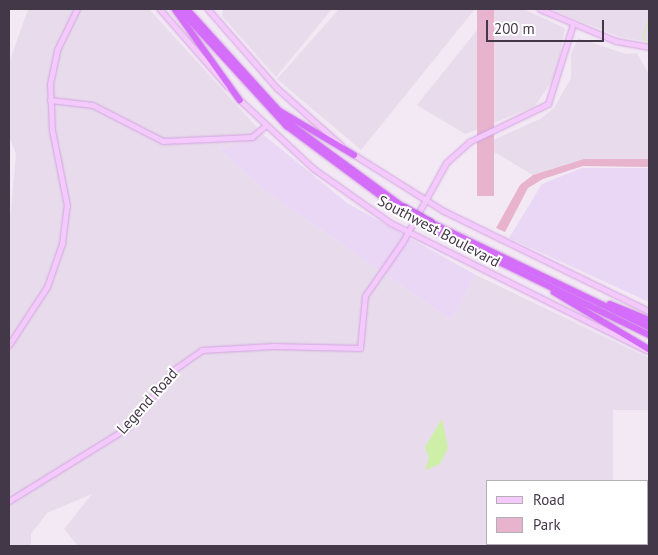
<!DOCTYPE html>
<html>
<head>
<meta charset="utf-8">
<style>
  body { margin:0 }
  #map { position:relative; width:658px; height:555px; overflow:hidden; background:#f2e9f4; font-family:"PT Sans",sans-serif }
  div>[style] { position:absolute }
  .residential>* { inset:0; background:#e8dcec }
  .commercial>* { inset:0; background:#ead6f5 }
  .green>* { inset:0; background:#e7b3cd; transform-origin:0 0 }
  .water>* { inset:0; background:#ceefa8 }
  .stream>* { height:1px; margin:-0.5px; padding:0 0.5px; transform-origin:0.5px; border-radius:0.5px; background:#ceefa8 }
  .roads { filter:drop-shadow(0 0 1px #d3a3df) drop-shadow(0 0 1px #d3a3df) }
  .secondary>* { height:4.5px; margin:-2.25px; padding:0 2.25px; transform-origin:2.25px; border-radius:2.25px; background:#f4cafd }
  .highway>* { height:5.5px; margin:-2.75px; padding:0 2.75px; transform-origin:2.75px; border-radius:2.75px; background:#d46efa }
  .bridges { filter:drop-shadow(0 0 1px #a93eda) drop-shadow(0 0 1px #a93eda) }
  .highway-bridge>* { height:5.5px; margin:-2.75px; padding:0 2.75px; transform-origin:2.75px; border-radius:2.75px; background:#d46efa }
  span { translate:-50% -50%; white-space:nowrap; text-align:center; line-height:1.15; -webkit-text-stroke:4px #fff; paint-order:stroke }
  .street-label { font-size:15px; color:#433848 }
  .frame { position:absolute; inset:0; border:10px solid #433848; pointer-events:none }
  .legend { position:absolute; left:486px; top:480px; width:162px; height:65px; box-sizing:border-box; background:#fff; border:1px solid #b4afb6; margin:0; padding:6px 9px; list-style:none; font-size:15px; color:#433848 }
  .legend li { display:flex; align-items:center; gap:10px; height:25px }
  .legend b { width:25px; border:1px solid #b4afb6 }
  .scale { position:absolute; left:486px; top:20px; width:118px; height:22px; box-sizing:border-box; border:2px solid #433848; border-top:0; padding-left:6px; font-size:15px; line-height:18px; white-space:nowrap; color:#433848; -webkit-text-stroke:4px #fff; paint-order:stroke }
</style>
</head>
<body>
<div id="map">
  <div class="residential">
    <i style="clip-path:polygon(28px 9px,149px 9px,265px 136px,219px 149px,264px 190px,451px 320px,476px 275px,649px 358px,649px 410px,613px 410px,613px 481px,487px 481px,487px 544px,613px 546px,78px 546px,64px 529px,92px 494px,47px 513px,31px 534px,31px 546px,9px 546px,9px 231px,16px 154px,9px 136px,9px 63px)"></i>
    <i style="clip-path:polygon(223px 9px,332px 9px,276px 77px,222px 16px)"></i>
    <i style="clip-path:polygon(339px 9px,475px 9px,361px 150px,277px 79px)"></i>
    <i style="clip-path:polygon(494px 9px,523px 9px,565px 28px,556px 76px,534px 107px,465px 134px,417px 105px)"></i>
    <i style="clip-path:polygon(550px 9px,649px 9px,649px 42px,620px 37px)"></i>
    <i style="clip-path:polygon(578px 38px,626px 54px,637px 53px,649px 74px,649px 159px,584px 159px,533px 175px,482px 145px,540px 119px,554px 108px,571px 78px,571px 54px)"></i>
  </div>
  <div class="commercial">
    <i style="clip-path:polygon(265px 136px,347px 203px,476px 275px,451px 320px,264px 190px,219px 149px)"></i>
    <i style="clip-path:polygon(582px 168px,649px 168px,649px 302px,509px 238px,542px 184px)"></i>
  </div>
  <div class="green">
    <i style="left:477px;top:9px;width:17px;height:187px"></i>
    <i style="clip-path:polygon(584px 159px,649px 159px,649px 167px,583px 166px,543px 179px,528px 188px,505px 232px,496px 228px,520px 185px,533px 175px)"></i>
  </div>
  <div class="water">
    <i style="clip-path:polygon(442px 419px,448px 448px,440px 464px,425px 470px,429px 458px,425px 447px)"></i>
  </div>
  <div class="stream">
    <i style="left:647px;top:44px;width:10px;rotate:-114deg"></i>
    <i style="left:643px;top:35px;width:19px;rotate:-72deg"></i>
  </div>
  <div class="roads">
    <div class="secondary">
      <i style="left:160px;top:9px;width:103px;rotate:48.9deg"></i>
      <i style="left:208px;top:9px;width:105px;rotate:48.9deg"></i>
      <i style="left:277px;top:88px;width:86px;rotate:41.7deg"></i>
      <i style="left:540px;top:9px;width:82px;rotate:22.8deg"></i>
      <i style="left:616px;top:41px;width:34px;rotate:10deg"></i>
      <i style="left:238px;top:98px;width:103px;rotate:43deg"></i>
      <i style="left:313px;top:168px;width:95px;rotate:35.2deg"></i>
      <i style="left:391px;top:223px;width:285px;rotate:26.5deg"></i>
      <i style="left:50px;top:100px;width:43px;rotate:6.6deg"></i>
      <i style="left:93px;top:105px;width:79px;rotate:27.2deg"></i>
      <i style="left:163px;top:141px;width:89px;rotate:-2.6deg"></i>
      <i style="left:252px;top:137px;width:17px;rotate:-40deg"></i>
      <i style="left:353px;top:154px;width:107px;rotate:32.1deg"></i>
      <i style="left:444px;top:211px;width:228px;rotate:26deg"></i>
      <i style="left:9px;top:345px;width:69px;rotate:-56.8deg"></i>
      <i style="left:47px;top:287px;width:46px;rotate:-70.8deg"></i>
      <i style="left:62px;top:244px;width:38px;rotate:-83deg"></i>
      <i style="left:67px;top:206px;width:77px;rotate:-101.2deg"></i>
      <i style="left:52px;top:130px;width:46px;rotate:-92.5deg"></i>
      <i style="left:50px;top:84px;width:35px;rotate:-78deg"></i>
      <i style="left:57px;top:50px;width:46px;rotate:-64deg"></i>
      <i style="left:9px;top:501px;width:139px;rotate:-31.7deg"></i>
      <i style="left:127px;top:428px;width:76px;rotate:-50.9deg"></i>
      <i style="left:175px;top:369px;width:33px;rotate:-35deg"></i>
      <i style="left:202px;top:350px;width:71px;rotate:-3.2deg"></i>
      <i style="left:273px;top:346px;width:87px;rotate:1.3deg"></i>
      <i style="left:360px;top:348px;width:52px;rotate:-84.5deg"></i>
      <i style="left:365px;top:296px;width:65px;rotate:-55.1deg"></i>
      <i style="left:402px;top:243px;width:91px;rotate:-61.2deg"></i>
      <i style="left:446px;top:163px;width:31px;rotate:-42deg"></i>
      <i style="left:469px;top:142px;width:88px;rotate:-25.7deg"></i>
      <i style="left:548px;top:104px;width:84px;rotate:-72.6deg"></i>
    </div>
    <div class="highway">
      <i style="left:175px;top:9px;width:112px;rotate:54.5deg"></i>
      <i style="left:180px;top:9px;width:159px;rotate:47.6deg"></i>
      <i style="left:287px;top:126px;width:144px;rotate:36.6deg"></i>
      <i style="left:187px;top:9px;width:158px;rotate:47.8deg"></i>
      <i style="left:293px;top:126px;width:139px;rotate:36.2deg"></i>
      <i style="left:275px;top:108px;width:92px;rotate:30.7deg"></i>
      <i style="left:430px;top:222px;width:243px;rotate:25.6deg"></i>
      <i style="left:428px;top:227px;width:246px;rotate:26deg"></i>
      <i style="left:554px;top:292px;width:111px;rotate:31deg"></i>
      <i style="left:610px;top:304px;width:42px;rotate:22.3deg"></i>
    </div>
  </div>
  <div class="bridges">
    <div class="highway-bridge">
      <i style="left:405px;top:208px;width:29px;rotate:29deg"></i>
      <i style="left:403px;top:212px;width:29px;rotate:31deg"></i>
    </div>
  </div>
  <div class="street-label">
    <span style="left:439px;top:231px;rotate:28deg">Southwest Boulevard</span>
    <span style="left:147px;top:401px;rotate:-48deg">Legend Road</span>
  </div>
  <div class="frame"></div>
  <ul class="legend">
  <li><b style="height:6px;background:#f4cafd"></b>Road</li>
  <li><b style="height:14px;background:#e7b3cd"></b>Park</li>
  </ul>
  <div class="scale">200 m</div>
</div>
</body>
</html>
